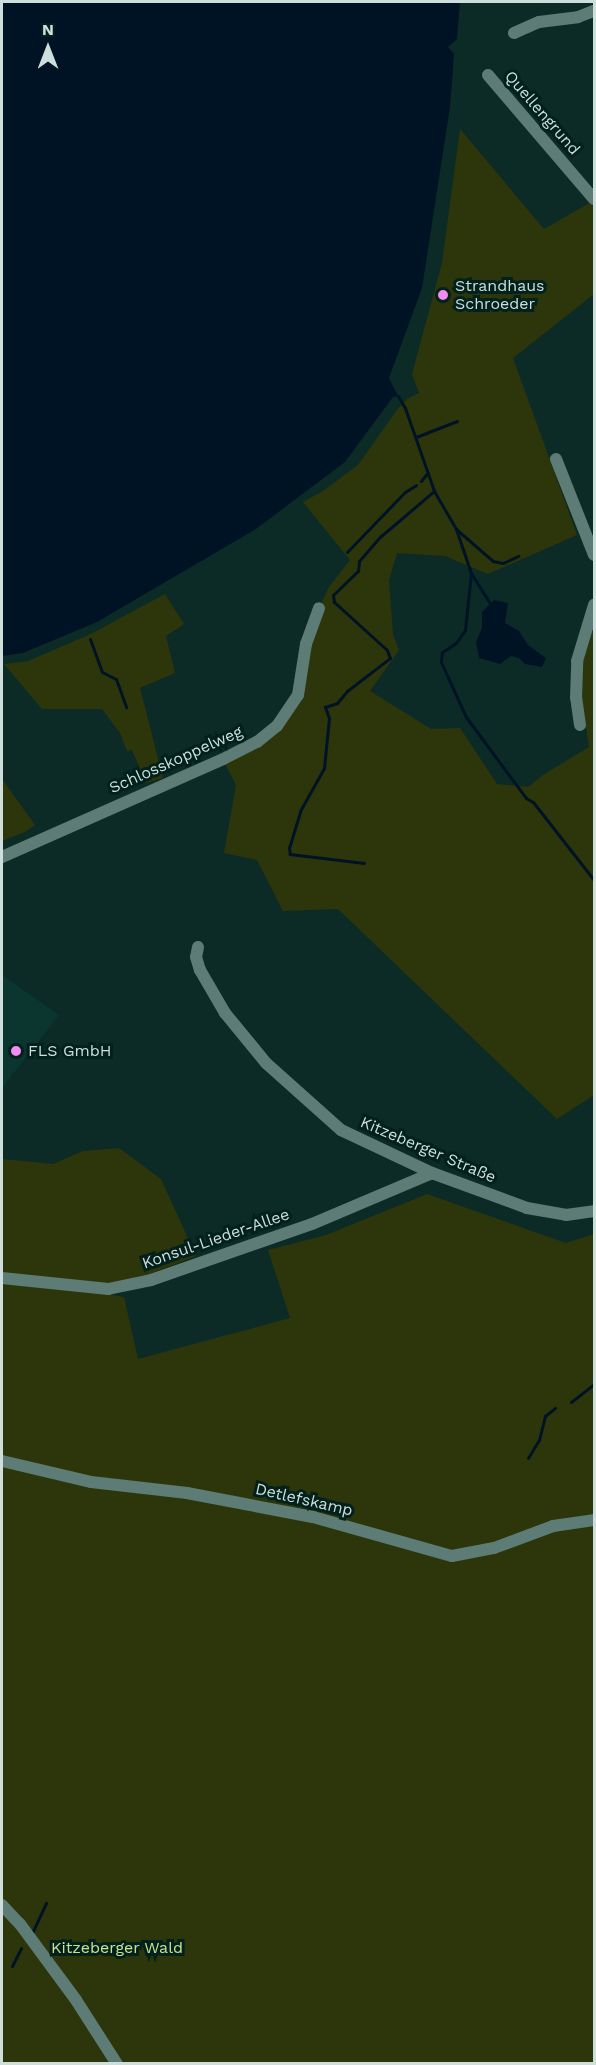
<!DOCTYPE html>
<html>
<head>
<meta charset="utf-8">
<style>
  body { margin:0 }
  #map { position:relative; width:596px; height:2065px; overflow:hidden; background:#0c2b26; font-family:"Work Sans",sans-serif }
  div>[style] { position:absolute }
  .built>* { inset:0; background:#0a362f }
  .green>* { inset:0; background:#2d360b }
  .water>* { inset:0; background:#001324 }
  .stream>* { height:3px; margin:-1.5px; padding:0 1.5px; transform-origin:1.5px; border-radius:1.5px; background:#001324 }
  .street>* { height:12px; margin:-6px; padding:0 6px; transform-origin:6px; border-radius:6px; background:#5c7c75 }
  .dots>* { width:16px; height:16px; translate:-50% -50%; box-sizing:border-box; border:3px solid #02211c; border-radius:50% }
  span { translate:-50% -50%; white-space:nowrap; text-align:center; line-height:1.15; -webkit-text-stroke:6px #02211c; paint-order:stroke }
  .street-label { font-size:16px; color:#cedfdb }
  .poi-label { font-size:16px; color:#cedfdb }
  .left { translate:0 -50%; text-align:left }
  .park-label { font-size:16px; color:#cae18f }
  .frame { position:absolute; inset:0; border:3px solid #cedfdb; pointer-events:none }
  .north { position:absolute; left:18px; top:18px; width:60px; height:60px; -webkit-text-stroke:4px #02211c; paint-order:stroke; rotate:0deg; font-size:16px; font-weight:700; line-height:24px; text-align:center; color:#cedfdb }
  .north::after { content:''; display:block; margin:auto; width:21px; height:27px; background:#cedfdb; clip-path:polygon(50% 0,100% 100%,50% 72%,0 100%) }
</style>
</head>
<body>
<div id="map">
  <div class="built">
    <i style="clip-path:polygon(2px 975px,59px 1015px,2px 1088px)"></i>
  </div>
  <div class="green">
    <i style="clip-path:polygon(460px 129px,544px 229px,591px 202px,594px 205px,594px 294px,513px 358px,577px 535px,488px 574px,445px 556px,397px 553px,389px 580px,393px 635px,399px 650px,370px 691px,431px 729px,460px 728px,497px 784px,528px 787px,543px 775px,589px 747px,582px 698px,582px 663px,594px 628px,594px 1095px,557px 1119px,338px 909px,283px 911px,257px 860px,224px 853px,236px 785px,223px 759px,257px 742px,295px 697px,319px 608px,329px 587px,350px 560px,303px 502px,323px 491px,358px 465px,397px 410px,407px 399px,419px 393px,412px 374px,442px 263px)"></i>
    <i style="clip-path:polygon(165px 594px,184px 624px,166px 636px,175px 673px,140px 688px,163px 778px,146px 783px,132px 750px,127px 751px,120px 733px,102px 709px,42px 709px,4px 664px,28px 661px,91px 634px)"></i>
    <i style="clip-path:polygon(2px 779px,35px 825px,25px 832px,2px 841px)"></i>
    <i style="clip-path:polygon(119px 1148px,161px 1179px,196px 1256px,101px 1293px,124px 1297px,138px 1359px,290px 1318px,268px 1250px,326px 1235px,427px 1194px,566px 1243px,594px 1234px,594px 2063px,2px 2063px,2px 1159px,53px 1164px,83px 1151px)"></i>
  </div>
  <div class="water">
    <i style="clip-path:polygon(2px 2px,460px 2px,457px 39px,448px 47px,454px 54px,450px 107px,422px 288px,389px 378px,398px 396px,393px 397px,345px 462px,256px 529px,97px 622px,23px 653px,2px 656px)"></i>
    <i style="clip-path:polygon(494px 600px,508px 603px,505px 623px,519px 631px,528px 645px,546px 658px,542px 667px,525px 664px,519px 658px,511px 656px,500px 664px,479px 658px,476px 642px,482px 628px,482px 612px)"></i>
  </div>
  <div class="stream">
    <i style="left:398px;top:396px;width:14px;rotate:60deg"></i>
    <i style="left:405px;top:408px;width:88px;rotate:70.7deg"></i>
    <i style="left:434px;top:491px;width:44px;rotate:59.9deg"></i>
    <i style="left:456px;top:529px;width:46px;rotate:71.2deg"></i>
    <i style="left:471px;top:573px;width:34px;rotate:58deg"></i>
    <i style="left:416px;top:437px;width:44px;rotate:-21.3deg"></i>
    <i style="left:421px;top:481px;width:11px;rotate:-52deg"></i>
    <i style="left:456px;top:529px;width:49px;rotate:40.9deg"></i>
    <i style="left:493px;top:561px;width:10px;rotate:11deg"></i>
    <i style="left:503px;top:563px;width:17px;rotate:-25deg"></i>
    <i style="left:347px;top:552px;width:83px;rotate:-46deg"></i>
    <i style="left:405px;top:492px;width:13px;rotate:-32deg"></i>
    <i style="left:471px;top:573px;width:57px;rotate:96deg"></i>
    <i style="left:465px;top:630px;width:16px;rotate:125deg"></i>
    <i style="left:456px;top:643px;width:17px;rotate:147deg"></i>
    <i style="left:442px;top:652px;width:10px;rotate:96deg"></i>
    <i style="left:441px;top:662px;width:60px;rotate:65.6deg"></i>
    <i style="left:466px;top:717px;width:101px;rotate:53.5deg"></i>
    <i style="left:526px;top:798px;width:8px;rotate:30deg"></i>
    <i style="left:533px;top:802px;width:99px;rotate:52deg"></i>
    <i style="left:90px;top:639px;width:35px;rotate:70deg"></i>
    <i style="left:102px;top:672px;width:16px;rotate:27deg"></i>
    <i style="left:116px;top:679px;width:30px;rotate:70deg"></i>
    <i style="left:364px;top:863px;width:75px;rotate:-173.1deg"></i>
    <i style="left:290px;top:854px;width:6px;rotate:-99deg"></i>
    <i style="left:289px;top:848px;width:39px;rotate:-73deg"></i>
    <i style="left:300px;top:811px;width:49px;rotate:-60.8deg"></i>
    <i style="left:324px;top:768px;width:50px;rotate:-84.3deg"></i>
    <i style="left:329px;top:718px;width:12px;rotate:-110deg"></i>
    <i style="left:325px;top:707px;width:13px;rotate:-18deg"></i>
    <i style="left:337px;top:703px;width:16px;rotate:-50deg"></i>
    <i style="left:347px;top:691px;width:54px;rotate:-37.5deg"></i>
    <i style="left:390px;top:658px;width:9px;rotate:-111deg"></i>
    <i style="left:387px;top:650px;width:72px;rotate:-137.8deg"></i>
    <i style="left:334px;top:602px;width:7px;rotate:-98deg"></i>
    <i style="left:333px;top:595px;width:35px;rotate:-44deg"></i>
    <i style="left:358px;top:571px;width:10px;rotate:-84deg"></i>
    <i style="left:359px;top:561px;width:33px;rotate:-49deg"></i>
    <i style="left:381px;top:536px;width:70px;rotate:-40.3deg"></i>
    <i style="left:571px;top:1402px;width:29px;rotate:-38deg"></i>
    <i style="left:528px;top:1458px;width:21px;rotate:-59deg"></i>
    <i style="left:539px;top:1440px;width:25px;rotate:-76deg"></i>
    <i style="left:545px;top:1416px;width:13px;rotate:-39deg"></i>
    <i style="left:33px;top:1931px;width:31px;rotate:-65deg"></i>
    <i style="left:12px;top:1966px;width:20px;rotate:-63deg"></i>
  </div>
  <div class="street">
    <i style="left:514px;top:33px;width:27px;rotate:-24deg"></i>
    <i style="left:539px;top:22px;width:39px;rotate:-7deg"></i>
    <i style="left:578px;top:17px;width:17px;rotate:-21deg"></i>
    <i style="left:488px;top:75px;width:163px;rotate:49.5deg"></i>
    <i style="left:556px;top:459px;width:103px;rotate:68.4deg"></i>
    <i style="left:580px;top:725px;width:27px;rotate:-98deg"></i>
    <i style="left:576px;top:698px;width:37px;rotate:-88deg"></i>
    <i style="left:577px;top:661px;width:59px;rotate:-73.1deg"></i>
    <i style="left:2px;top:857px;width:242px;rotate:-23.9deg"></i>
    <i style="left:223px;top:759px;width:38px;rotate:-27deg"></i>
    <i style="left:257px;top:742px;width:26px;rotate:-39deg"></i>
    <i style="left:277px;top:726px;width:37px;rotate:-56deg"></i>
    <i style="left:298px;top:695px;width:52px;rotate:-81.1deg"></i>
    <i style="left:306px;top:644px;width:38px;rotate:-70deg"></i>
    <i style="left:198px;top:947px;width:10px;rotate:101deg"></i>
    <i style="left:196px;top:957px;width:14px;rotate:73deg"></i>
    <i style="left:200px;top:970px;width:50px;rotate:59.8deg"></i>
    <i style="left:225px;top:1013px;width:65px;rotate:50.6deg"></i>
    <i style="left:266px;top:1063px;width:101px;rotate:41.8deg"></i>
    <i style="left:341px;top:1130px;width:101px;rotate:25.3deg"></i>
    <i style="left:432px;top:1173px;width:101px;rotate:20.2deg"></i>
    <i style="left:527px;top:1208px;width:40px;rotate:10deg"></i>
    <i style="left:566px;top:1215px;width:28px;rotate:-8deg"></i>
    <i style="left:2px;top:1278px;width:107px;rotate:5.9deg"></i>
    <i style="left:108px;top:1289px;width:44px;rotate:-11.8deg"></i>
    <i style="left:151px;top:1280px;width:170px;rotate:-19.2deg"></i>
    <i style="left:312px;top:1224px;width:130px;rotate:-23deg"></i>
    <i style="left:2px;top:1461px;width:91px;rotate:13.3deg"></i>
    <i style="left:91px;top:1482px;width:97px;rotate:6.5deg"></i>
    <i style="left:187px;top:1493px;width:128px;rotate:10.8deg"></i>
    <i style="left:313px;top:1517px;width:144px;rotate:15.7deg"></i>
    <i style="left:452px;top:1556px;width:43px;rotate:-10.8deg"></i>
    <i style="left:494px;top:1548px;width:63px;rotate:-20.4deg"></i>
    <i style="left:553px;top:1526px;width:41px;rotate:-8.3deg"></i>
    <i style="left:2px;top:1905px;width:26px;rotate:47deg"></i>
    <i style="left:20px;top:1924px;width:94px;rotate:53.6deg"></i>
    <i style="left:76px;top:2000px;width:76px;rotate:57.4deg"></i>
  </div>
  <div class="dots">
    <i style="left:443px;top:295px;background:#f38af1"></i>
    <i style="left:16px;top:1051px;background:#f38af1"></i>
  </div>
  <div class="street-label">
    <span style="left:542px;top:113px;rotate:49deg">Quellengrund</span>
    <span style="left:176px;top:760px;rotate:-24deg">Schlosskoppelweg</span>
    <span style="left:428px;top:1150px;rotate:23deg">Kitzeberger Straße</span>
    <span style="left:216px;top:1239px;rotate:-19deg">Konsul-Lieder-Allee</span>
    <span style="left:304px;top:1500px;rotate:13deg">Detlefskamp</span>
  </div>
  <div class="poi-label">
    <span class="left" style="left:455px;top:295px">Strandhaus<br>Schroeder</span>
    <span class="left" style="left:28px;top:1051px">FLS GmbH</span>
  </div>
  <div class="park-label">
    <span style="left:117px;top:1948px">Kitzeberger Wald</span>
  </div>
  <div class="frame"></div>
  <div class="north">N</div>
</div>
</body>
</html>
